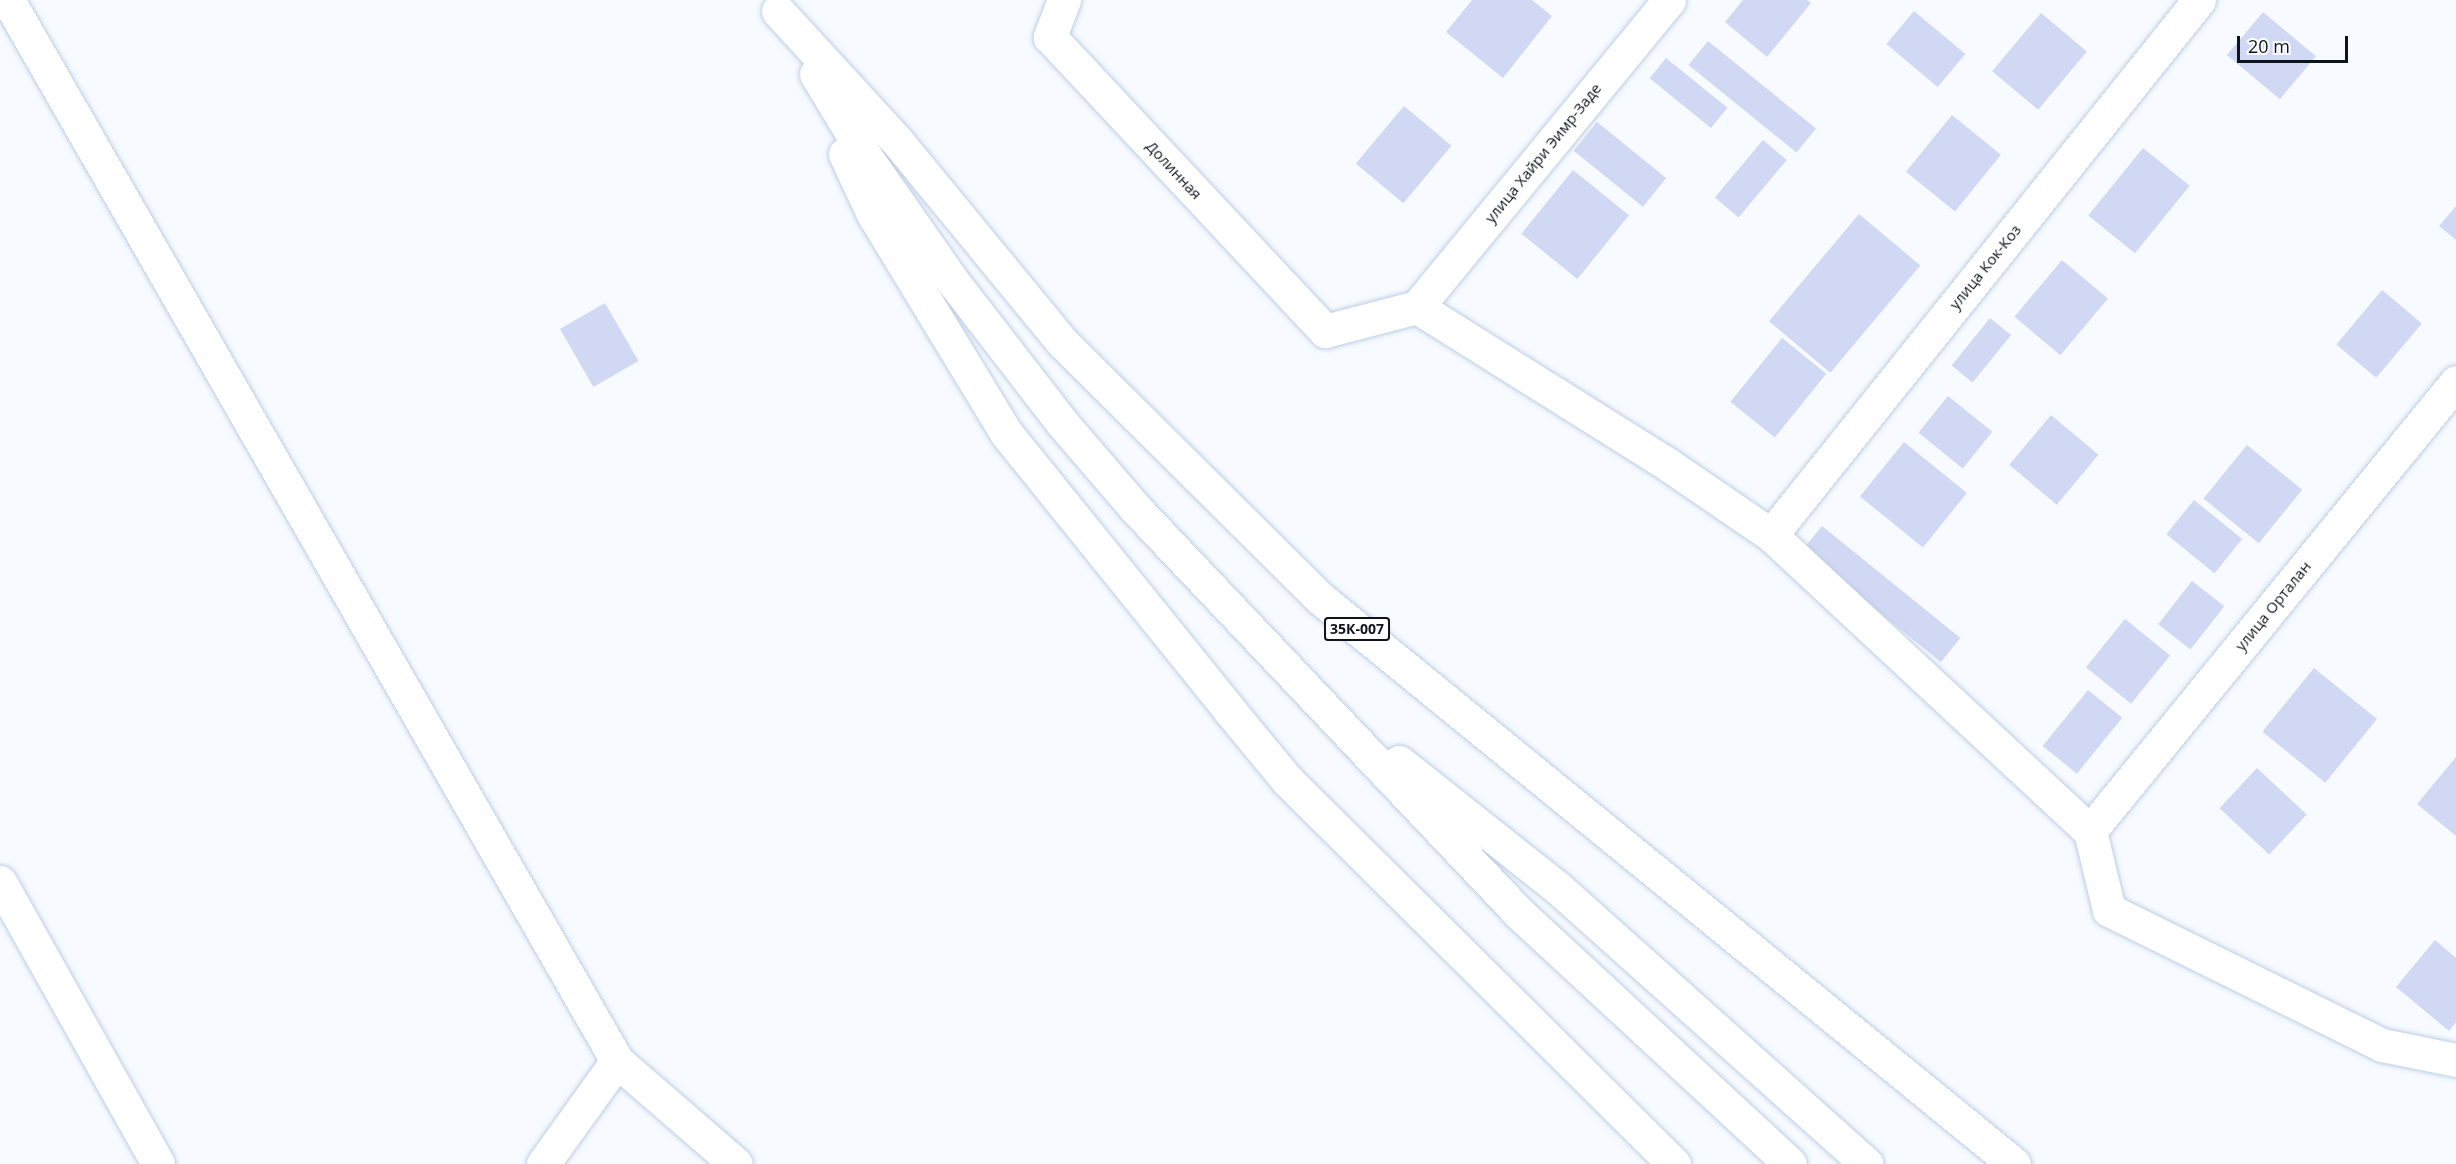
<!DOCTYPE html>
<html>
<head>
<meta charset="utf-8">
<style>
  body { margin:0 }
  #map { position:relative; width:2456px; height:1164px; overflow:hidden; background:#f7faff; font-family:"Open Sans",sans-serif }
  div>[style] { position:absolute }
  .building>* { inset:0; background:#d1d8f4; transform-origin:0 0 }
  .roads { filter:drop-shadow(0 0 2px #bdcee4) drop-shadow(0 0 2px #bdcee4) }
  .minor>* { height:33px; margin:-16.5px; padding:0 16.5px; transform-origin:16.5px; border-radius:16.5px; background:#fff }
  .major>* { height:33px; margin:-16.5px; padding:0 16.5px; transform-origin:16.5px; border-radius:16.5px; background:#fff }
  span { translate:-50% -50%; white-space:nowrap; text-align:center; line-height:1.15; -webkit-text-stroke:5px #fff; paint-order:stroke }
  .shield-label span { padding:2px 4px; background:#fff; border:2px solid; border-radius:4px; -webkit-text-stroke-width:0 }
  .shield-label { font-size:14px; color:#0e141c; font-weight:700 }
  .street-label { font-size:15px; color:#0e141c }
  .scale { position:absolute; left:2237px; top:36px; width:111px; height:27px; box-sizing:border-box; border:3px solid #0e141c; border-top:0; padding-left:8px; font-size:18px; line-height:21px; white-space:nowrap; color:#0e141c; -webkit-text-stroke:4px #fff; paint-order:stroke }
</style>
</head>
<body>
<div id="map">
  <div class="building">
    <i style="clip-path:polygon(1472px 0,1532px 0,1552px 16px,1503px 78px,1446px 32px)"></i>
    <i style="clip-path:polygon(1743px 0,1807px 0,1811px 3px,1767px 57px,1725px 22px)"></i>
    <i style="left:1914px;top:11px;width:67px;height:43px;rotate:40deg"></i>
    <i style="left:2263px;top:12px;width:69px;height:56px;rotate:40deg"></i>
    <i style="left:2041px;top:13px;width:60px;height:76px;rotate:40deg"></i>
    <i style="left:1708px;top:41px;width:139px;height:31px;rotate:39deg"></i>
    <i style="left:1666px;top:58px;width:79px;height:26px;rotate:39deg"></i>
    <i style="left:1404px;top:106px;width:62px;height:75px;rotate:40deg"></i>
    <i style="left:1952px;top:115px;width:63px;height:73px;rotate:39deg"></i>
    <i style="left:1597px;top:122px;width:89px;height:37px;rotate:39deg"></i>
    <i style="left:1763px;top:140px;width:31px;height:75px;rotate:40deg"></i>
    <i style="left:2143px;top:148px;width:60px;height:87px;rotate:39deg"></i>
    <i style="left:1573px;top:170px;width:72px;height:82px;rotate:39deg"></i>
    <i style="clip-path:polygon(2456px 206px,2456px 240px,2439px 226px)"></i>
    <i style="left:1859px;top:214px;width:80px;height:140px;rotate:40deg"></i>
    <i style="left:2062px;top:260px;width:60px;height:74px;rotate:40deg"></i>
    <i style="left:2382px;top:290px;width:52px;height:71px;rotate:40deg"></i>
    <i style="left:605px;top:303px;width:67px;height:52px;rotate:60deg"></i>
    <i style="left:1990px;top:318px;width:27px;height:61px;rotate:39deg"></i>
    <i style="left:1782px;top:338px;width:57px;height:82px;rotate:39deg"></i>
    <i style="left:1948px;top:396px;width:57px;height:47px;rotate:39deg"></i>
    <i style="left:2051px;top:415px;width:62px;height:65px;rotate:40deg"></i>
    <i style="left:1904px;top:442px;width:81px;height:70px;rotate:39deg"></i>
    <i style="left:2247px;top:445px;width:71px;height:69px;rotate:39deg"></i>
    <i style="left:2194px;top:500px;width:62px;height:44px;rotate:39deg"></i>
    <i style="left:1822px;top:526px;width:178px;height:31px;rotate:39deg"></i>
    <i style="left:2192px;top:581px;width:41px;height:55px;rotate:38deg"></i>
    <i style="left:2125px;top:619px;width:58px;height:62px;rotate:39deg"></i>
    <i style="left:2314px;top:668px;width:81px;height:82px;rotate:39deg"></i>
    <i style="left:2088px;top:690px;width:44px;height:72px;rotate:39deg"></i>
    <i style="clip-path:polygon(2456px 757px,2456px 836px,2417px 804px)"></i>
    <i style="left:2257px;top:768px;width:68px;height:55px;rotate:43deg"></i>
    <i style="clip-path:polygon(2435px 940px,2456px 958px,2456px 1022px,2449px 1031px,2396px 987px)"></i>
  </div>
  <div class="roads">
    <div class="minor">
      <i style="left:8px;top:0;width:1223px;rotate:60.14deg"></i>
      <i style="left:617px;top:1061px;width:127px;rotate:125.7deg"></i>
      <i style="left:1064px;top:0;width:40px;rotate:111deg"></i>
      <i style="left:1050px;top:37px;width:403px;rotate:46.9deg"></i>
      <i style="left:1325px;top:331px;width:95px;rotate:-14.6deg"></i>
      <i style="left:1417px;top:307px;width:299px;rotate:32.1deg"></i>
      <i style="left:1670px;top:466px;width:122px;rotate:34.3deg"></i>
      <i style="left:1771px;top:535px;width:435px;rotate:42.9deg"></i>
      <i style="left:2090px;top:831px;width:81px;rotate:76.5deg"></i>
      <i style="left:2109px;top:910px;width:305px;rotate:26.3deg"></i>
      <i style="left:2382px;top:1045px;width:76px;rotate:11.5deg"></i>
      <i style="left:1417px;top:307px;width:397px;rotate:-50.6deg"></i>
      <i style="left:1771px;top:535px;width:685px;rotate:-51.34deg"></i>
      <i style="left:2090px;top:831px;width:579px;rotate:-50.81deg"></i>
      <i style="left:0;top:882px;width:323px;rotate:60.7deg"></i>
      <i style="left:617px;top:1061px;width:157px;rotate:40.9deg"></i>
    </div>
    <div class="major">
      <i style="left:778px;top:11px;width:176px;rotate:47.5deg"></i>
      <i style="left:897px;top:141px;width:261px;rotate:50.6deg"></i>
      <i style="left:1063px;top:343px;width:363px;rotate:44.8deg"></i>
      <i style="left:1321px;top:599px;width:894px;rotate:39.19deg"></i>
      <i style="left:816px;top:74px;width:97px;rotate:58.9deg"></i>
      <i style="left:866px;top:157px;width:149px;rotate:55.1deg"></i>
      <i style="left:951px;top:279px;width:183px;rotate:52.3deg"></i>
      <i style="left:1063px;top:424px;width:112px;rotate:49.3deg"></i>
      <i style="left:1136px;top:509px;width:557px;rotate:46.53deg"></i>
      <i style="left:1519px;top:913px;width:369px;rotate:42.8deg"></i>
      <i style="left:845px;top:154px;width:66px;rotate:65deg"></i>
      <i style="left:873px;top:214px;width:256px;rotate:58.7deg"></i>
      <i style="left:1006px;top:433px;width:357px;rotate:51.1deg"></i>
      <i style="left:1230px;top:711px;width:91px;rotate:50.4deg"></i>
      <i style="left:1288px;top:781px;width:544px;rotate:44.78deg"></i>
      <i style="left:1399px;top:762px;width:203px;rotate:38.4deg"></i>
      <i style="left:1558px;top:888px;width:414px;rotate:41.8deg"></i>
    </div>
  </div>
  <div class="shield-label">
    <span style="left:1357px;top:629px">35К-007</span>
  </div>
  <div class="street-label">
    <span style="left:1543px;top:153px;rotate:-51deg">улица Хайри Эимр-Заде</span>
    <span style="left:1174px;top:170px;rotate:47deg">Долинная</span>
    <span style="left:1985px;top:267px;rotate:-51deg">улица Кок-Коз</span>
    <span style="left:2273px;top:606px;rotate:-51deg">улица Орталан</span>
  </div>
  <div class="scale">20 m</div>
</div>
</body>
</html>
